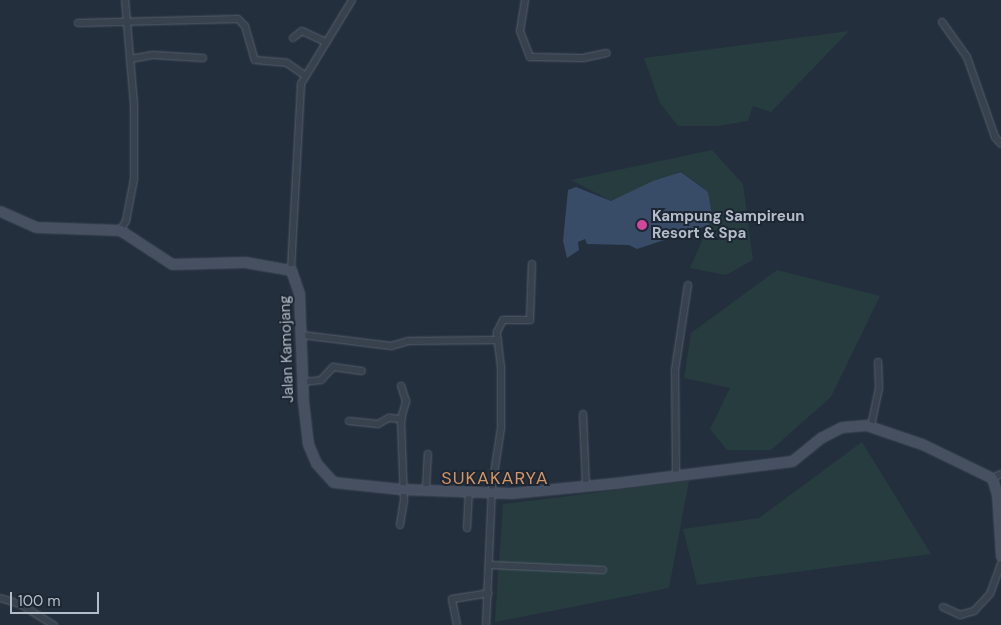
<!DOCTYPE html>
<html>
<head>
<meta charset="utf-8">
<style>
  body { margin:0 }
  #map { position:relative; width:1001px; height:625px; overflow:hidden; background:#242f3e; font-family:"DM Sans",sans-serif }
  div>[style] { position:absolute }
  .green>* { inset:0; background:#263c3f }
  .water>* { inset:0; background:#394c67 }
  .roads { filter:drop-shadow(0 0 1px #565f6c) drop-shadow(0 0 1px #565f6c) }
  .street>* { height:6px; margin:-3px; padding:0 3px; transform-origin:3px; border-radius:3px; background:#38414e }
  .secondary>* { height:9px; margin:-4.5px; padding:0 4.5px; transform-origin:4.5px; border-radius:4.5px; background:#465061 }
  .dots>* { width:14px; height:14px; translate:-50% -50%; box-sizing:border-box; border:2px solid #1d2633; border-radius:50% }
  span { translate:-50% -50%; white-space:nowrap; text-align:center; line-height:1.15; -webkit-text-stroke:4px #1d2633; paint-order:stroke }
  .poi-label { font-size:15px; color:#b4bcc9; font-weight:700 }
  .left { translate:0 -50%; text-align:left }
  .street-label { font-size:15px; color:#b4bcc9 }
  .quarter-label { font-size:18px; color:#d59563; letter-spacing:1px }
  .scale { position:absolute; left:10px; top:592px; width:89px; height:22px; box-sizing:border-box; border:2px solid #b4bcc9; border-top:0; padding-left:6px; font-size:15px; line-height:18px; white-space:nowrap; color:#b4bcc9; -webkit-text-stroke:4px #1d2633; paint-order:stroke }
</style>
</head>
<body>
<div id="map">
  <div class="green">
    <i style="clip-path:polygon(849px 31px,771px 112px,753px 106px,748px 121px,718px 126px,678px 126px,660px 103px,644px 58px)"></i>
    <i style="clip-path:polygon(712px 150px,743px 184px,753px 260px,726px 275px,690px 268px,709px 225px,708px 192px,681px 171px,611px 201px,571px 180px)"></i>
    <i style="clip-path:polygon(777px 270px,880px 296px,831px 397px,771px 450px,727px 450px,710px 429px,730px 388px,684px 378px,691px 333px)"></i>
    <i style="clip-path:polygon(862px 442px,931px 554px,697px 585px,683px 529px,759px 518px)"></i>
    <i style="clip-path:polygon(689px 481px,669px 588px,495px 622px,503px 504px)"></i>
  </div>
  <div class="water">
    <i style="clip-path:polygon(681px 172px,708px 192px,711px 210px,709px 225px,637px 249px,629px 245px,587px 244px,585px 239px,578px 242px,579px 250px,567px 258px,563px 241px,568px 190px,576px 187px,611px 201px,653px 181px)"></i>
  </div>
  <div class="roads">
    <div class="street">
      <i style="left:525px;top:0;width:31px;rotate:99deg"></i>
      <i style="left:520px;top:31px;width:28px;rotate:69deg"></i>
      <i style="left:530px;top:57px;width:53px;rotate:1.1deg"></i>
      <i style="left:583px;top:58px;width:24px;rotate:-12deg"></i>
      <i style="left:942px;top:22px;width:43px;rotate:54.5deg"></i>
      <i style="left:967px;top:57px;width:85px;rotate:70.7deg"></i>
      <i style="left:995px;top:137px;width:9px;rotate:49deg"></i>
      <i style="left:78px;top:23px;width:160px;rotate:-1.4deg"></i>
      <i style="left:238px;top:19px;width:10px;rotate:45deg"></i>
      <i style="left:245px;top:26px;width:35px;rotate:74deg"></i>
      <i style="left:255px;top:60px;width:32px;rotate:5deg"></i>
      <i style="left:287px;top:63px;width:21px;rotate:35deg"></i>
      <i style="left:293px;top:38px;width:11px;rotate:-38deg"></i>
      <i style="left:302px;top:31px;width:26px;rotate:25deg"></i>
      <i style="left:130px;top:59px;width:23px;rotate:-10deg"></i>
      <i style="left:153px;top:55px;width:50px;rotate:3.4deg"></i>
      <i style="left:120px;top:230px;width:11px;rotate:-56deg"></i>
      <i style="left:126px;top:221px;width:43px;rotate:-79.2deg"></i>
      <i style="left:134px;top:179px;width:75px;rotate:-90deg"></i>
      <i style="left:134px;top:104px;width:104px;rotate:-94.9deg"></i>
      <i style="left:291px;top:270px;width:186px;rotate:-86.9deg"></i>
      <i style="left:301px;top:84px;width:98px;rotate:-58.7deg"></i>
      <i style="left:302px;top:335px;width:90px;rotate:7deg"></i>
      <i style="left:391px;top:346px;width:18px;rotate:-16deg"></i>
      <i style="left:408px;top:341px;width:90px;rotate:-0.6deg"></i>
      <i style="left:303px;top:382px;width:18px;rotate:-6deg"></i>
      <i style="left:321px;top:380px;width:18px;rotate:-47deg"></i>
      <i style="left:333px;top:367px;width:29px;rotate:8deg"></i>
      <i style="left:583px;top:414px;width:71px;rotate:87.6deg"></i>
      <i style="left:349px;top:421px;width:29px;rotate:6deg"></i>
      <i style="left:378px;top:424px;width:13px;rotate:-29deg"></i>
      <i style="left:389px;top:418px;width:13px;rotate:4deg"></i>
      <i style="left:871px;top:426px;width:39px;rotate:-78deg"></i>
      <i style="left:879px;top:388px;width:26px;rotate:-92deg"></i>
      <i style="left:676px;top:475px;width:105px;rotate:-90.5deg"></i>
      <i style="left:675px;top:370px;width:86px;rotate:-81.3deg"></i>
      <i style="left:992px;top:478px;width:10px;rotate:-24deg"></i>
      <i style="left:426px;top:489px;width:35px;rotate:-87deg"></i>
      <i style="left:400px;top:525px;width:24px;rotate:-81deg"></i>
      <i style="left:404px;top:501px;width:82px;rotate:-92.1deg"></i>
      <i style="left:401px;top:419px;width:19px;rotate:-74deg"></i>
      <i style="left:406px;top:401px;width:16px;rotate:-108deg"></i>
      <i style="left:467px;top:528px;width:37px;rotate:-87deg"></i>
      <i style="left:490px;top:565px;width:113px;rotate:2.5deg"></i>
      <i style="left:0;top:598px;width:21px;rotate:17deg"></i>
      <i style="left:20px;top:604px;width:40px;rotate:32deg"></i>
      <i style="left:943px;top:607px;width:19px;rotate:25deg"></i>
      <i style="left:960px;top:615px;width:15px;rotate:-16deg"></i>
      <i style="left:974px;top:611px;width:23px;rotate:-47deg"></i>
      <i style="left:990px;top:594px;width:32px;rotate:-70deg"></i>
      <i style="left:457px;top:625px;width:26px;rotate:-101deg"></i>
      <i style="left:452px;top:599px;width:37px;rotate:-9deg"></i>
      <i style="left:486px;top:625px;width:138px;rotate:-87.5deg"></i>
      <i style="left:492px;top:487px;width:60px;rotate:-81.3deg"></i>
      <i style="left:501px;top:428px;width:61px;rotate:-90deg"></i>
      <i style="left:501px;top:367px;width:35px;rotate:-97deg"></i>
      <i style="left:497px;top:332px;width:13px;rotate:-63deg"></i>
      <i style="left:503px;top:320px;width:27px"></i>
      <i style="left:530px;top:320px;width:56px;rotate:-88deg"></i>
    </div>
    <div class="secondary">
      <i style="left:0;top:211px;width:39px;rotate:24deg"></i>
      <i style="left:36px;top:227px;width:84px;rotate:2deg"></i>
      <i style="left:120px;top:230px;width:62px;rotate:33.2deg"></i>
      <i style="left:172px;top:264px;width:73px;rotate:-1.6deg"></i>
      <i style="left:245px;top:262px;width:47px;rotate:9.9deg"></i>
      <i style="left:291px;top:270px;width:24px;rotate:71deg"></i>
      <i style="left:299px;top:293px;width:108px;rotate:87.9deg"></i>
      <i style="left:303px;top:401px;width:43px;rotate:83.4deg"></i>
      <i style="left:308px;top:444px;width:21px;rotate:67deg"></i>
      <i style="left:316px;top:463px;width:25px;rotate:48deg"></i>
      <i style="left:333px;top:482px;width:68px;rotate:5.9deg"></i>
      <i style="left:401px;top:489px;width:110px;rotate:2.1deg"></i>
      <i style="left:511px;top:493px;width:104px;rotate:-5.5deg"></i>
      <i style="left:615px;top:483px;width:178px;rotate:-7.1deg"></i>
      <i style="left:792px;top:461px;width:38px;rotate:-39deg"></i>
      <i style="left:822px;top:437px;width:22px;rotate:-27deg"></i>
      <i style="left:842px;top:427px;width:24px;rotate:-5deg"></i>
      <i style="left:866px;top:425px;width:59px;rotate:18.7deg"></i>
      <i style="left:922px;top:444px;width:78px;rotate:25.9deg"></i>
      <i style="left:992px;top:478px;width:17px;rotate:73deg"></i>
      <i style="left:997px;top:494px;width:62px;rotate:86.3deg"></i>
    </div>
  </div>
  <div class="dots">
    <i style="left:642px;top:225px;background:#d1479c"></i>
  </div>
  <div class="poi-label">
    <span class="left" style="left:652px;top:225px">Kampung Sampireun<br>Resort &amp; Spa</span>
  </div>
  <div class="street-label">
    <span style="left:287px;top:349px;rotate:-92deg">Jalan Kamojang</span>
  </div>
  <div class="quarter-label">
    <span style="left:495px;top:478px">SUKAKARYA</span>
  </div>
  <div class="scale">100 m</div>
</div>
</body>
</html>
